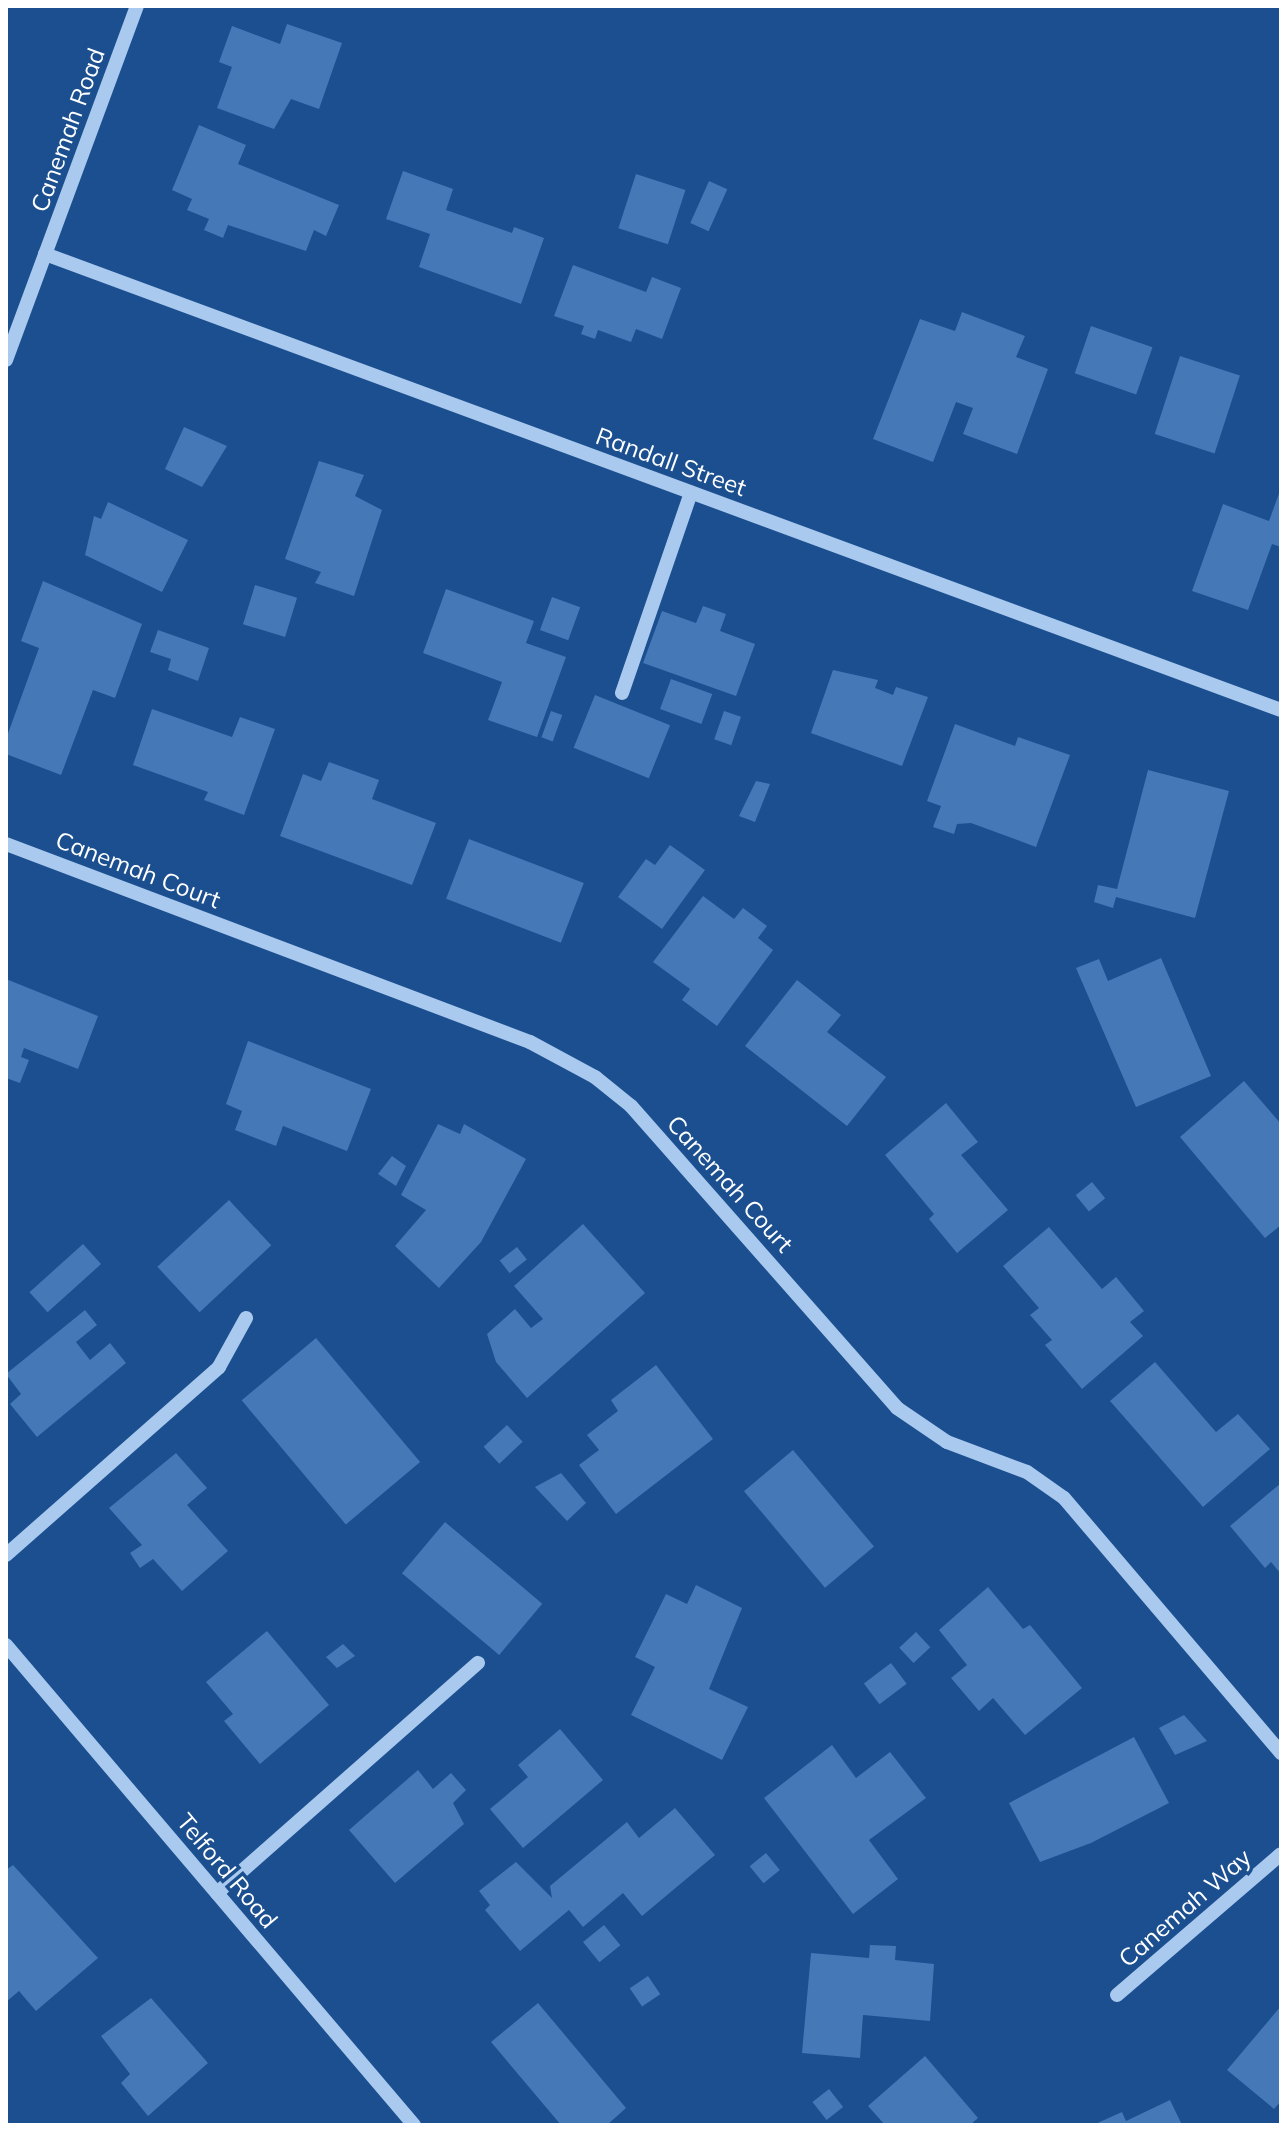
<!DOCTYPE html>
<html>
<head>
<meta charset="utf-8">
<style>
  body { margin:0 }
  #map { position:relative; width:1287px; height:2131px; overflow:hidden; background:#1b4f8f; font-family:Mulish,sans-serif }
  div>[style] { position:absolute }
  .building>* { inset:0; background:#4478b7; transform-origin:0 0 }
  .minor>* { height:14px; margin:-7px; padding:0 7px; transform-origin:7px; border-radius:7px; background:#a9c9ee }
  span { translate:-50% -50%; white-space:nowrap; text-align:center; line-height:1.15; -webkit-text-stroke:7px #1b4f8f; paint-order:stroke }
  .street-label { font-size:24px; color:#fff }
  .frame { position:absolute; inset:0; border:8px solid #fff; pointer-events:none }
</style>
</head>
<body>
<div id="map">
  <div class="building">
    <i style="clip-path:polygon(287px 24px,342px 43px,319px 109px,291px 99px,274px 129px,217px 108px,232px 67px,219px 62px,232px 26px,280px 44px)"></i>
    <i style="clip-path:polygon(199px 125px,246px 145px,238px 164px,339px 205px,326px 236px,314px 230px,306px 251px,228px 225px,223px 238px,204px 230px,209px 219px,187px 210px,192px 199px,172px 190px)"></i>
    <i style="clip-path:polygon(403px 171px,453px 189px,446px 210px,512px 233px,514px 227px,544px 238px,521px 304px,419px 267px,430px 234px,386px 219px)"></i>
    <i style="left:636px;top:174px;width:52px;height:57px;rotate:18deg"></i>
    <i style="left:709px;top:181px;width:20px;height:46px;rotate:24deg"></i>
    <i style="clip-path:polygon(573px 265px,646px 292px,652px 277px,681px 288px,662px 339px,636px 329px,631px 342px,598px 330px,595px 339px,581px 334px,584px 326px,554px 316px)"></i>
    <i style="clip-path:polygon(962px 312px,1025px 336px,1016px 357px,1048px 369px,1017px 454px,963px 434px,973px 408px,956px 402px,933px 462px,873px 439px,920px 319px,955px 331px)"></i>
    <i style="left:1091px;top:326px;width:65px;height:50px;rotate:19deg"></i>
    <i style="left:1180px;top:356px;width:63px;height:82px;rotate:18deg"></i>
    <i style="clip-path:polygon(184px 427px,227px 446px,202px 487px,165px 469px)"></i>
    <i style="clip-path:polygon(319px 461px,364px 475px,355px 496px,382px 510px,354px 596px,315px 583px,321px 572px,285px 559px)"></i>
    <i style="clip-path:polygon(1281px 488px,1281px 547px,1272px 544px,1248px 610px,1192px 591px,1223px 504px,1269px 521px)"></i>
    <i style="clip-path:polygon(108px 502px,188px 540px,162px 592px,85px 555px,94px 516px,101px 519px)"></i>
    <i style="clip-path:polygon(43px 581px,142px 624px,115px 698px,93px 690px,61px 775px,6px 754px,6px 739px,39px 648px,21px 641px)"></i>
    <i style="left:255px;top:585px;width:44px;height:41px;rotate:17deg"></i>
    <i style="clip-path:polygon(446px 589px,534px 621px,526px 643px,566px 657px,537px 737px,488px 720px,502px 682px,423px 653px)"></i>
    <i style="left:552px;top:597px;width:30px;height:35px;rotate:20deg"></i>
    <i style="clip-path:polygon(703px 606px,726px 614px,720px 631px,755px 644px,736px 696px,643px 663px,662px 611px,696px 623px)"></i>
    <i style="clip-path:polygon(158px 630px,209px 648px,198px 681px,168px 670px,171px 659px,150px 652px)"></i>
    <i style="clip-path:polygon(833px 670px,878px 680px,875px 688px,893px 695px,896px 687px,928px 697px,902px 766px,811px 733px)"></i>
    <i style="left:671px;top:679px;width:44px;height:32px;rotate:20deg"></i>
    <i style="left:595px;top:695px;width:81px;height:57px;rotate:22deg"></i>
    <i style="clip-path:polygon(152px 709px,232px 737px,240px 717px,275px 729px,244px 815px,204px 800px,208px 792px,133px 765px)"></i>
    <i style="left:551px;top:711px;width:12px;height:28px;rotate:20deg"></i>
    <i style="left:724px;top:711px;width:18px;height:30px;rotate:19deg"></i>
    <i style="clip-path:polygon(955px 724px,1015px 746px,1018px 737px,1070px 755px,1036px 847px,971px 823px,957px 824px,954px 834px,933px 827px,941px 806px,927px 801px)"></i>
    <i style="clip-path:polygon(329px 762px,379px 780px,372px 799px,436px 823px,412px 885px,280px 836px,303px 774px,321px 781px)"></i>
    <i style="clip-path:polygon(1148px 770px,1229px 791px,1195px 918px,1116px 897px,1113px 908px,1094px 902px,1098px 885px,1117px 889px)"></i>
    <i style="clip-path:polygon(756px 781px,770px 784px,755px 822px,739px 816px)"></i>
    <i style="left:469px;top:839px;width:123px;height:64px;rotate:21deg"></i>
    <i style="clip-path:polygon(670px 845px,705px 870px,662px 929px,618px 897px,646px 859px,655px 865px)"></i>
    <i style="clip-path:polygon(703px 896px,734px 919px,743px 908px,767px 926px,758px 938px,773px 950px,717px 1026px,682px 1000px,690px 989px,653px 962px)"></i>
    <i style="clip-path:polygon(1161px 958px,1211px 1076px,1136px 1107px,1076px 968px,1099px 959px,1108px 981px)"></i>
    <i style="clip-path:polygon(6px 979px,98px 1016px,78px 1069px,24px 1048px,21px 1057px,29px 1060px,20px 1083px,6px 1078px)"></i>
    <i style="clip-path:polygon(797px 980px,841px 1015px,827px 1032px,886px 1077px,847px 1126px,745px 1046px)"></i>
    <i style="clip-path:polygon(248px 1041px,371px 1089px,347px 1151px,283px 1126px,276px 1146px,235px 1130px,242px 1111px,226px 1104px)"></i>
    <i style="clip-path:polygon(1244px 1081px,1281px 1124px,1281px 1225px,1265px 1238px,1180px 1137px)"></i>
    <i style="clip-path:polygon(946px 1103px,978px 1142px,961px 1155px,1008px 1210px,957px 1253px,929px 1219px,934px 1214px,885px 1155px)"></i>
    <i style="clip-path:polygon(438px 1124px,460px 1134px,464px 1124px,526px 1159px,481px 1242px,439px 1288px,395px 1246px,426px 1210px,401px 1195px)"></i>
    <i style="clip-path:polygon(392px 1156px,406px 1166px,396px 1186px,378px 1174px)"></i>
    <i style="left:1092px;top:1182px;width:21px;height:21px;rotate:51deg"></i>
    <i style="left:229px;top:1200px;width:62px;height:98px;rotate:47deg"></i>
    <i style="clip-path:polygon(583px 1224px,645px 1293px,527px 1398px,496px 1362px,487px 1334px,515px 1309px,531px 1328px,543px 1319px,514px 1286px)"></i>
    <i style="clip-path:polygon(1049px 1227px,1102px 1289px,1116px 1277px,1144px 1311px,1130px 1322px,1143px 1336px,1082px 1389px,1045px 1345px,1052px 1340px,1030px 1315px,1039px 1308px,1003px 1266px)"></i>
    <i style="left:83px;top:1244px;width:27px;height:72px;rotate:48deg"></i>
    <i style="left:517px;top:1247px;width:16px;height:22px;rotate:52deg"></i>
    <i style="clip-path:polygon(85px 1310px,97px 1325px,76px 1342px,90px 1360px,110px 1343px,126px 1363px,37px 1437px,10px 1404px,21px 1394px,6px 1374px)"></i>
    <i style="left:316px;top:1338px;width:162px;height:97px;rotate:50deg"></i>
    <i style="clip-path:polygon(1155px 1362px,1216px 1432px,1238px 1414px,1270px 1449px,1203px 1507px,1110px 1401px)"></i>
    <i style="clip-path:polygon(656px 1365px,713px 1439px,616px 1514px,579px 1465px,599px 1450px,587px 1435px,618px 1411px,611px 1400px)"></i>
    <i style="left:507px;top:1425px;width:23px;height:32px;rotate:47deg"></i>
    <i style="left:793px;top:1450px;width:126px;height:64px;rotate:50deg"></i>
    <i style="clip-path:polygon(176px 1453px,207px 1488px,187px 1505px,228px 1551px,182px 1591px,153px 1559px,140px 1568px,130px 1553px,142px 1545px,109px 1508px)"></i>
    <i style="clip-path:polygon(561px 1473px,586px 1503px,567px 1521px,535px 1487px)"></i>
    <i style="clip-path:polygon(1281px 1483px,1281px 1574px,1271px 1562px,1265px 1568px,1230px 1526px)"></i>
    <i style="left:445px;top:1522px;width:127px;height:67px;rotate:40deg"></i>
    <i style="clip-path:polygon(696px 1585px,742px 1608px,709px 1689px,748px 1707px,722px 1760px,631px 1715px,655px 1667px,635px 1657px,666px 1594px,687px 1604px)"></i>
    <i style="clip-path:polygon(988px 1587px,1023px 1629px,1030px 1625px,1082px 1688px,1025px 1735px,993px 1698px,979px 1711px,951px 1678px,967px 1665px,939px 1630px)"></i>
    <i style="clip-path:polygon(267px 1631px,329px 1705px,260px 1764px,224px 1721px,233px 1714px,206px 1682px)"></i>
    <i style="left:916px;top:1632px;width:21px;height:23px;rotate:47deg"></i>
    <i style="clip-path:polygon(343px 1644px,355px 1656px,337px 1668px,326px 1657px)"></i>
    <i style="left:891px;top:1663px;width:26px;height:34px;rotate:53deg"></i>
    <i style="clip-path:polygon(1184px 1715px,1207px 1741px,1175px 1755px,1159px 1728px)"></i>
    <i style="clip-path:polygon(560px 1729px,603px 1780px,523px 1848px,490px 1809px,528px 1777px,518px 1765px)"></i>
    <i style="clip-path:polygon(1134px 1737px,1169px 1803px,1091px 1843px,1040px 1862px,1009px 1803px)"></i>
    <i style="clip-path:polygon(832px 1745px,856px 1778px,890px 1752px,926px 1798px,869px 1840px,898px 1879px,853px 1914px,764px 1798px)"></i>
    <i style="clip-path:polygon(418px 1770px,433px 1789px,451px 1773px,466px 1790px,453px 1803px,464px 1824px,395px 1883px,349px 1830px)"></i>
    <i style="clip-path:polygon(675px 1808px,715px 1855px,642px 1916px,623px 1893px,583px 1927px,569px 1910px,520px 1951px,485px 1910px,490px 1905px,479px 1891px,516px 1862px,552px 1898px,550px 1886px,627px 1822px,639px 1838px)"></i>
    <i style="left:766px;top:1853px;width:22px;height:21px;rotate:51deg"></i>
    <i style="clip-path:polygon(13px 1865px,98px 1958px,36px 2011px,19px 1991px,6px 2002px,6px 1870px)"></i>
    <i style="left:604px;top:1925px;width:26px;height:27px;rotate:51deg"></i>
    <i style="clip-path:polygon(870px 1945px,896px 1946px,895px 1960px,934px 1964px,930px 2021px,863px 2015px,860px 2058px,802px 2053px,811px 1953px,869px 1958px)"></i>
    <i style="left:648px;top:1976px;width:22px;height:22px;rotate:56deg"></i>
    <i style="clip-path:polygon(151px 1998px,208px 2063px,148px 2116px,121px 2083px,130px 2074px,101px 2036px)"></i>
    <i style="clip-path:polygon(538px 2003px,626px 2108px,607px 2125px,561px 2125px,491px 2042px)"></i>
    <i style="clip-path:polygon(1281px 2006px,1281px 2101px,1274px 2109px,1227px 2070px)"></i>
    <i style="clip-path:polygon(925px 2056px,978px 2118px,970px 2125px,885px 2125px,868px 2106px)"></i>
    <i style="left:829px;top:2089px;width:23px;height:21px;rotate:52deg"></i>
    <i style="clip-path:polygon(1170px 2100px,1182px 2125px,1093px 2125px,1122px 2112px,1126px 2121px)"></i>
  </div>
  <div class="minor">
    <i style="left:45px;top:254px;width:1317px;rotate:20.25deg"></i>
    <i style="left:6px;top:360px;width:377px;rotate:-69.7deg"></i>
    <i style="left:622px;top:693px;width:212px;rotate:-71deg"></i>
    <i style="left:6px;top:844px;width:560px;rotate:20.7deg"></i>
    <i style="left:530px;top:1042px;width:74px;rotate:28.3deg"></i>
    <i style="left:595px;top:1077px;width:46px;rotate:38.9deg"></i>
    <i style="left:631px;top:1106px;width:402px;rotate:48.6deg"></i>
    <i style="left:897px;top:1408px;width:60px;rotate:34.2deg"></i>
    <i style="left:947px;top:1442px;width:85px;rotate:20.6deg"></i>
    <i style="left:1027px;top:1472px;width:45px;rotate:35.1deg"></i>
    <i style="left:1064px;top:1498px;width:335px;rotate:49.6deg"></i>
    <i style="left:6px;top:1555px;width:284px;rotate:-41.4deg"></i>
    <i style="left:219px;top:1367px;width:56px;rotate:-61.1deg"></i>
    <i style="left:6px;top:1645px;width:630px;rotate:49.64deg"></i>
    <i style="left:217px;top:1893px;width:348px;rotate:-41.4deg"></i>
    <i style="left:1117px;top:1995px;width:216px;rotate:-40.7deg"></i>
  </div>
  <div class="street-label">
    <span style="left:68px;top:130px;rotate:-70deg">Canemah Road</span>
    <span style="left:671px;top:462px;rotate:20deg">Randall Street</span>
    <span style="left:138px;top:870px;rotate:21deg">Canemah Court</span>
    <span style="left:730px;top:1184px;rotate:48deg">Canemah Court</span>
    <span style="left:227px;top:1871px;rotate:50deg">Telford Road</span>
    <span style="left:1185px;top:1908px;rotate:-41deg">Canemah Way</span>
  </div>
  <div class="frame"></div>
</div>
</body>
</html>
